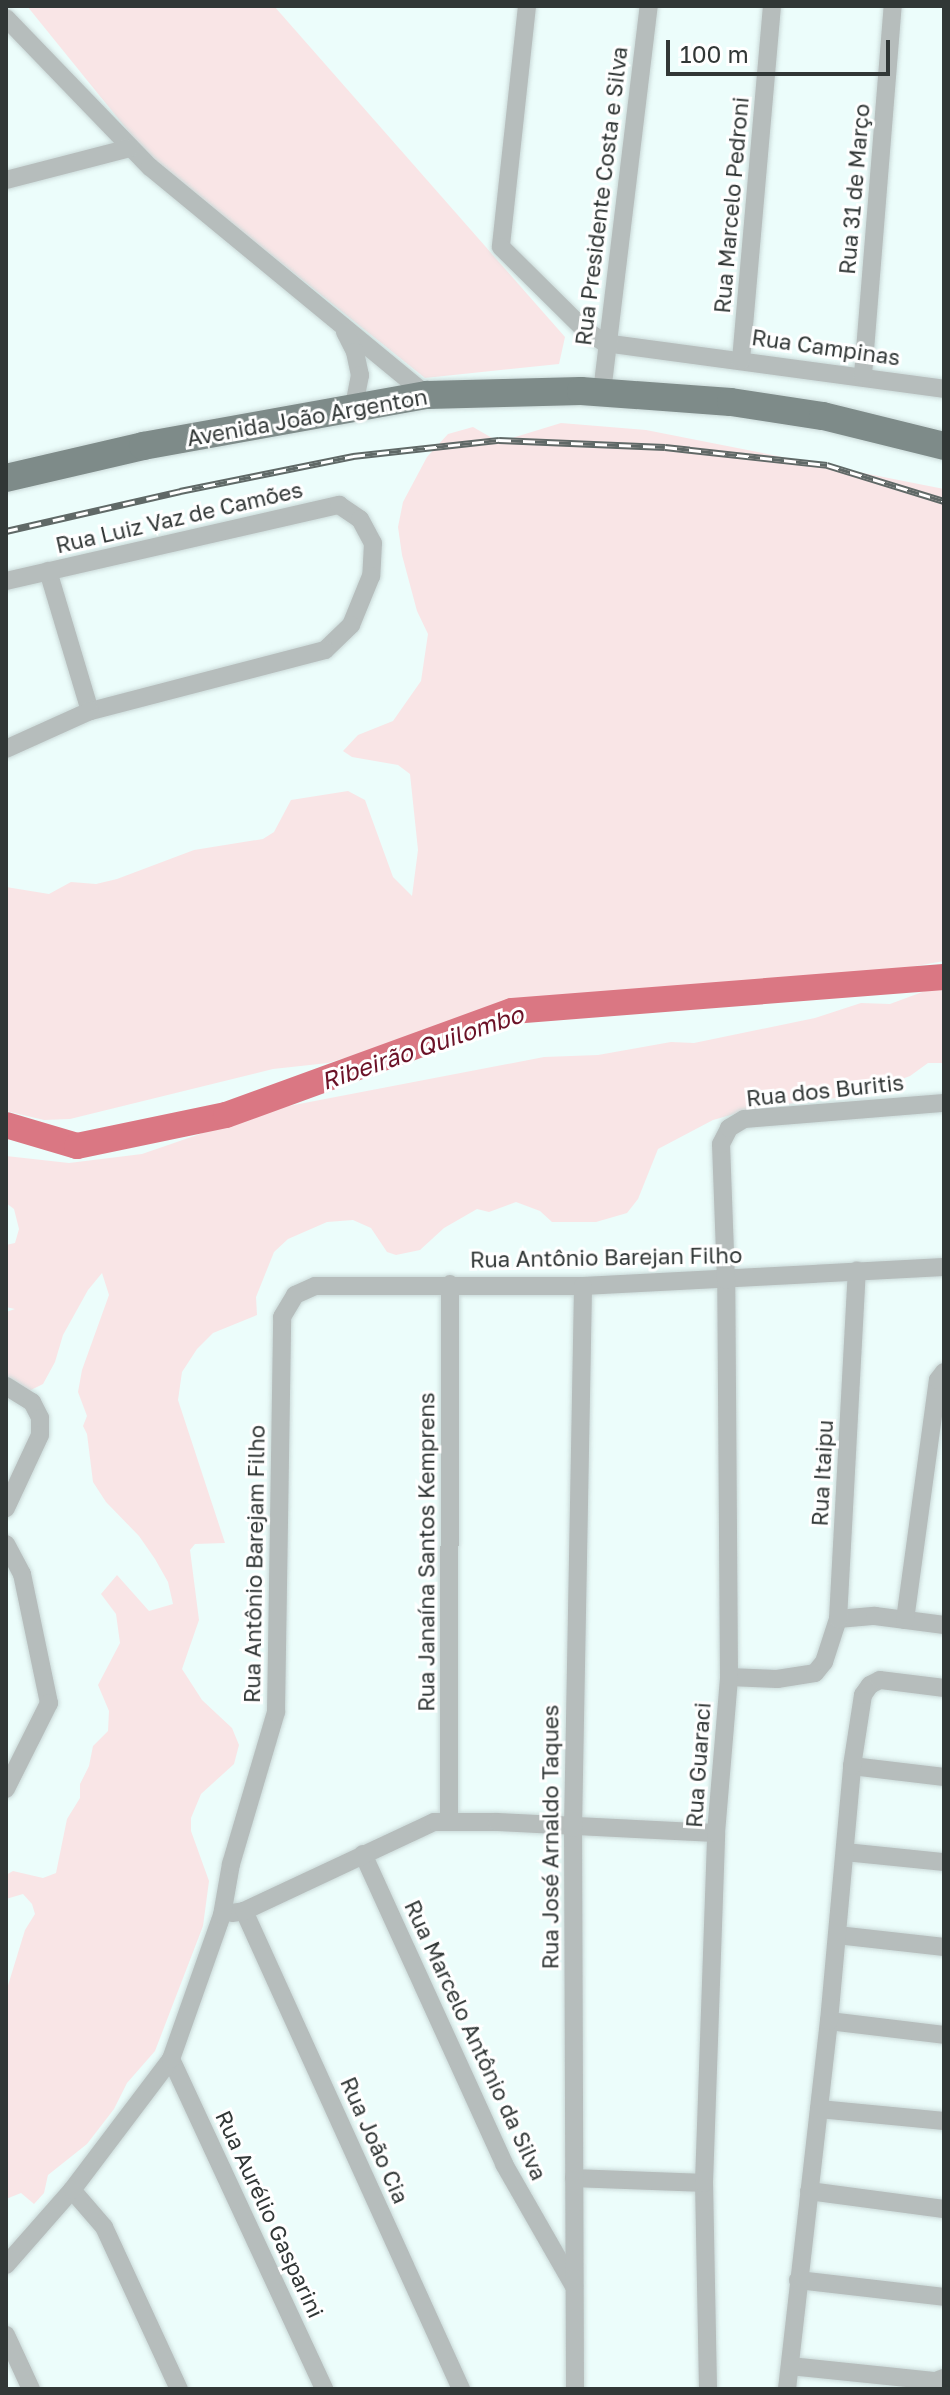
<!DOCTYPE html>
<html>
<head>
<meta charset="utf-8">
<style>
  body { margin:0 }
  #map { position:relative; width:950px; height:2395px; overflow:hidden; background:#ecfdfb; font-family:"Golos Text",sans-serif }
  div>[style] { position:absolute }
  .green>* { inset:0; background:#f9e5e6 }
  .river>* { height:26px; margin:-13px; padding:0 13px; transform-origin:13px; border-radius:13px; background:#da7783 }
  .roads { filter:drop-shadow(0 0 2px #cad9d8) drop-shadow(0 0 2px #cad9d8) }
  .minor>* { height:18px; margin:-9px; padding:0 9px; transform-origin:9px; border-radius:9px; background:#b6bdbc }
  .primary>* { height:28px; margin:-14px; padding:0 14px; transform-origin:14px; border-radius:14px; background:#7e8b89 }
  .rail>* { height:7px; margin-top:-3.5px; transform-origin:0; background:repeating-linear-gradient(90deg,#fff 0 12px,#606967 0 24px); box-sizing:border-box; border-block:2px solid #606967 }
  span { translate:-50% -50%; white-space:nowrap; text-align:center; line-height:1.15; -webkit-text-stroke:6px #fff; paint-order:stroke }
  .street-label { font-size:22px; color:#313736 }
  .water-label { font-size:24px; color:#6b1227; font-style:italic }
  .frame { position:absolute; inset:0; border:8px solid #313736; pointer-events:none }
  .scale { position:absolute; left:666px; top:40px; width:224px; height:36px; box-sizing:border-box; border:4px solid #313736; border-top:0; padding-left:10px; font-size:24px; line-height:28px; white-space:nowrap; color:#313736; -webkit-text-stroke:6px #fff; paint-order:stroke }
</style>
</head>
<body>
<div id="map">
  <div class="green">
    <i style="clip-path:polygon(27px 6px,274px 6px,565px 337px,559px 364px,425px 378px,150px 158px)"></i>
    <i style="clip-path:polygon(561px 423px,646px 430px,944px 489px,944px 961px,894px 970px,872px 980px,797px 985px,643px 1007px,594px 1007px,475px 1018px,328px 1063px,273px 1069px,70px 1119px,44px 1120px,6px 1111px,6px 887px,49px 894px,71px 882px,96px 884px,117px 879px,194px 850px,263px 839px,274px 832px,291px 800px,348px 791px,365px 800px,393px 877px,412px 896px,418px 850px,410px 774px,398px 765px,352px 757px,343px 751px,358px 735px,393px 721px,421px 681px,428px 634px,417px 611px,402px 555px,398px 527px,403px 502px,427px 457px,448px 434px,473px 427px,499px 442px)"></i>
    <i style="clip-path:polygon(944px 984px,944px 1063px,928px 1063px,910px 1076px,860px 1095px,756px 1108px,713px 1120px,658px 1149px,638px 1199px,627px 1213px,596px 1222px,552px 1222px,540px 1211px,516px 1202px,489px 1212px,477px 1209px,444px 1228px,420px 1250px,396px 1255px,387px 1252px,371px 1228px,353px 1220px,327px 1222px,288px 1239px,274px 1252px,256px 1297px,257px 1315px,213px 1333px,197px 1349px,182px 1372px,178px 1400px,225px 1543px,195px 1544px,190px 1550px,199px 1620px,182px 1669px,202px 1700px,232px 1728px,239px 1745px,234px 1764px,201px 1794px,191px 1818px,191px 1831px,209px 1881px,203px 1926px,155px 2051px,127px 2083px,114px 2109px,87px 2144px,48px 2175px,44px 2193px,34px 2204px,21px 2193px,6px 2199px,6px 1992px,25px 1930px,35px 1914px,32px 1904px,23px 1894px,6px 1899px,6px 1875px,13px 1871px,43px 1878px,56px 1873px,67px 1819px,80px 1798px,80px 1784px,89px 1766px,93px 1746px,108px 1731px,109px 1711px,98px 1685px,120px 1643px,116px 1614px,101px 1594px,117px 1575px,149px 1611px,173px 1604px,168px 1582px,155px 1559px,139px 1536px,106px 1502px,93px 1482px,87px 1434px,83px 1426px,87px 1416px,78px 1392px,82px 1370px,109px 1295px,102px 1273px,88px 1290px,63px 1335px,55px 1362px,43px 1384px,21px 1395px,6px 1389px,6px 1312px,15px 1309px,6px 1307px,6px 1245px,15px 1243px,19px 1229px,14px 1209px,6px 1203px,6px 1156px,69px 1163px,142px 1154px,273px 1109px,544px 1057px,598px 1055px,671px 1042px,694px 1043px,815px 1018px,861px 1003px,890px 1004px)"></i>
  </div>
  <div class="river">
    <i style="left:6px;top:1125px;width:74px;rotate:16.5deg"></i>
    <i style="left:77px;top:1146px;width:152px;rotate:-11.8deg"></i>
    <i style="left:226px;top:1115px;width:304px;rotate:-20deg"></i>
    <i style="left:512px;top:1011px;width:433px;rotate:-4.5deg"></i>
  </div>
  <div class="roads">
    <div class="minor">
      <i style="left:527px;top:6px;width:242px;rotate:96.2deg"></i>
      <i style="left:501px;top:247px;width:117px;rotate:44.7deg"></i>
      <i style="left:584px;top:329px;width:25px;rotate:34deg"></i>
      <i style="left:605px;top:343px;width:342px;rotate:7.7deg"></i>
      <i style="left:6px;top:18px;width:207px;rotate:46deg"></i>
      <i style="left:150px;top:167px;width:359px;rotate:39.5deg"></i>
      <i style="left:6px;top:180px;width:128px;rotate:-14.5deg"></i>
      <i style="left:345px;top:332px;width:22px;rotate:63deg"></i>
      <i style="left:355px;top:352px;width:24px;rotate:78deg"></i>
      <i style="left:360px;top:375px;width:31px;rotate:101deg"></i>
      <i style="left:741px;top:360px;width:355px;rotate:-85deg"></i>
      <i style="left:863px;top:375px;width:370px;rotate:-85.4deg"></i>
      <i style="left:602px;top:392px;width:389px;rotate:-83.1deg"></i>
      <i style="left:48px;top:571px;width:146px;rotate:73.3deg"></i>
      <i style="left:6px;top:581px;width:342px;rotate:-12.9deg"></i>
      <i style="left:339px;top:505px;width:25px;rotate:34deg"></i>
      <i style="left:360px;top:519px;width:27px;rotate:62deg"></i>
      <i style="left:373px;top:543px;width:33px;rotate:93deg"></i>
      <i style="left:371px;top:576px;width:53px;rotate:112.2deg"></i>
      <i style="left:351px;top:625px;width:36px;rotate:136deg"></i>
      <i style="left:325px;top:650px;width:243px;rotate:165.4deg"></i>
      <i style="left:90px;top:711px;width:92px;rotate:155.7deg"></i>
      <i style="left:6px;top:1386px;width:31px;rotate:32deg"></i>
      <i style="left:32px;top:1402px;width:18px;rotate:63deg"></i>
      <i style="left:40px;top:1418px;width:17px;rotate:90deg"></i>
      <i style="left:40px;top:1435px;width:81px;rotate:115deg"></i>
      <i style="left:6px;top:1544px;width:34px;rotate:62deg"></i>
      <i style="left:22px;top:1574px;width:132px;rotate:78.2deg"></i>
      <i style="left:49px;top:1703px;width:96px;rotate:116.6deg"></i>
      <i style="left:838px;top:1619px;width:37px;rotate:-5deg"></i>
      <i style="left:875px;top:1616px;width:70px;rotate:7.4deg"></i>
      <i style="left:905px;top:1620px;width:242px;rotate:-82.2deg"></i>
      <i style="left:938px;top:1380px;width:10px;rotate:-53deg"></i>
      <i style="left:729px;top:1677px;width:48px;rotate:2.4deg"></i>
      <i style="left:777px;top:1679px;width:38px;rotate:-9deg"></i>
      <i style="left:815px;top:1673px;width:14px;rotate:-51deg"></i>
      <i style="left:824px;top:1662px;width:45px;rotate:-72deg"></i>
      <i style="left:838px;top:1619px;width:349px;rotate:-86.9deg"></i>
      <i style="left:852px;top:1766px;width:93px;rotate:6.8deg"></i>
      <i style="left:449px;top:1820px;width:536px;rotate:-89.89deg"></i>
      <i style="left:845px;top:1852px;width:100px;rotate:5.8deg"></i>
      <i style="left:363px;top:1854px;width:341px;rotate:65.5deg"></i>
      <i style="left:504px;top:2164px;width:141px;rotate:60.2deg"></i>
      <i style="left:244px;top:1911px;width:525px;rotate:65.58deg"></i>
      <i style="left:232px;top:1913px;width:12px;rotate:-9deg"></i>
      <i style="left:244px;top:1911px;width:210px;rotate:-25.1deg"></i>
      <i style="left:434px;top:1822px;width:63px"></i>
      <i style="left:497px;top:1822px;width:219px;rotate:2.9deg"></i>
      <i style="left:837px;top:1935px;width:108px;rotate:6.4deg"></i>
      <i style="left:829px;top:2021px;width:116px;rotate:6.9deg"></i>
      <i style="left:171px;top:2059px;width:364px;rotate:65.1deg"></i>
      <i style="left:819px;top:2109px;width:126px;rotate:5.5deg"></i>
      <i style="left:574px;top:2178px;width:130px;rotate:2.2deg"></i>
      <i style="left:72px;top:2190px;width:49px;rotate:49.1deg"></i>
      <i style="left:104px;top:2227px;width:179px;rotate:65.2deg"></i>
      <i style="left:809px;top:2191px;width:136px;rotate:7.6deg"></i>
      <i style="left:6px;top:2265px;width:100px;rotate:-48.7deg"></i>
      <i style="left:72px;top:2190px;width:164px;rotate:-52.9deg"></i>
      <i style="left:171px;top:2059px;width:153px;rotate:-70.5deg"></i>
      <i style="left:222px;top:1915px;width:52px;rotate:-80deg"></i>
      <i style="left:231px;top:1864px;width:159px;rotate:-73.5deg"></i>
      <i style="left:276px;top:1712px;width:395px;rotate:-89.1deg"></i>
      <i style="left:282px;top:1317px;width:26px;rotate:-59deg"></i>
      <i style="left:295px;top:1295px;width:22px;rotate:-24deg"></i>
      <i style="left:315px;top:1286px;width:268px"></i>
      <i style="left:583px;top:1286px;width:361px;rotate:-3deg"></i>
      <i style="left:798px;top:2280px;width:147px;rotate:6.6deg"></i>
      <i style="left:6px;top:2335px;width:60px;rotate:65.2deg"></i>
      <i style="left:790px;top:2366px;width:147px;rotate:5.9deg"></i>
      <i style="left:936px;top:2381px;width:9px;rotate:-21deg"></i>
      <i style="left:575px;top:2389px;width:561px;rotate:-90.2deg"></i>
      <i style="left:573px;top:1828px;width:542px;rotate:-88.94deg"></i>
      <i style="left:708px;top:2389px;width:206px;rotate:-91.1deg"></i>
      <i style="left:704px;top:2183px;width:350px;rotate:-88deg"></i>
      <i style="left:716px;top:1833px;width:157px;rotate:-85.2deg"></i>
      <i style="left:729px;top:1677px;width:397px;rotate:-90.4deg"></i>
      <i style="left:726px;top:1280px;width:136px;rotate:-92.1deg"></i>
      <i style="left:721px;top:1144px;width:18px;rotate:-63deg"></i>
      <i style="left:729px;top:1128px;width:17px;rotate:-31deg"></i>
      <i style="left:744px;top:1119px;width:201px;rotate:-4.6deg"></i>
      <i style="left:787px;top:2389px;width:370px;rotate:-83.5deg"></i>
      <i style="left:829px;top:2021px;width:256px;rotate:-84.8deg"></i>
      <i style="left:852px;top:1766px;width:72px;rotate:-81.2deg"></i>
      <i style="left:863px;top:1695px;width:12px;rotate:-55deg"></i>
      <i style="left:870px;top:1685px;width:11px;rotate:-27deg"></i>
      <i style="left:880px;top:1680px;width:64px;rotate:7.1deg"></i>
    </div>
    <div class="primary">
      <i style="left:6px;top:478px;width:141px;rotate:-13.1deg"></i>
      <i style="left:143px;top:446px;width:289px;rotate:-10.2deg"></i>
      <i style="left:427px;top:395px;width:154px;rotate:-1.5deg"></i>
      <i style="left:581px;top:391px;width:150px;rotate:4.2deg"></i>
      <i style="left:731px;top:402px;width:93px;rotate:8.7deg"></i>
      <i style="left:823px;top:416px;width:125px;rotate:13.9deg"></i>
    </div>
  </div>
  <div class="rail">
    <i style="left:6px;top:531px;width:179px;rotate:-12.9deg"></i>
    <i style="left:180px;top:491px;width:177px;rotate:-11.4deg"></i>
    <i style="left:353px;top:456px;width:147px;rotate:-6.3deg"></i>
    <i style="left:499px;top:440px;width:166px;rotate:2.4deg"></i>
    <i style="left:665px;top:447px;width:163px;rotate:6.3deg"></i>
    <i style="left:827px;top:465px;width:122px;rotate:17.1deg"></i>
  </div>
  <div class="street-label">
    <span style="left:854px;top:189px;rotate:-85deg">Rua 31 de Março</span>
    <span style="left:601px;top:196px;rotate:-83deg">Rua Presidente Costa e Silva</span>
    <span style="left:731px;top:205px;rotate:-85deg">Rua Marcelo Pedroni</span>
    <span style="left:826px;top:347px;rotate:8deg">Rua Campinas</span>
    <span style="left:307px;top:417px;rotate:-10deg">Avenida João Argenton</span>
    <span style="left:179px;top:517px;rotate:-13deg">Rua Luiz Vaz de Camões</span>
    <span style="left:825px;top:1090px;rotate:-6deg">Rua dos Buritis</span>
    <span style="left:606px;top:1257px;rotate:-1deg">Rua Antônio Barejan Filho</span>
    <span style="left:822px;top:1473px;rotate:-87deg">Rua Itaipu</span>
    <span style="left:426px;top:1552px;rotate:-90deg">Rua Janaína Santos Kemprens</span>
    <span style="left:254px;top:1564px;rotate:-89deg">Rua Antônio Barejam Filho</span>
    <span style="left:698px;top:1765px;rotate:-86deg">Rua Guaraci</span>
    <span style="left:550px;top:1837px;rotate:-90deg">Rua José Arnaldo Taques</span>
    <span style="left:476px;top:2040px;rotate:65deg">Rua Marcelo Antônio da Silva</span>
    <span style="left:375px;top:2140px;rotate:66deg">Rua João Cia</span>
    <span style="left:270px;top:2214px;rotate:65deg">Rua Aurélio Gasparini</span>
  </div>
  <div class="water-label">
    <span style="left:422px;top:1047px;rotate:-19deg">Ribeirão Quilombo</span>
  </div>
  <div class="frame"></div>
  <div class="scale">100 m</div>
</div>
</body>
</html>
